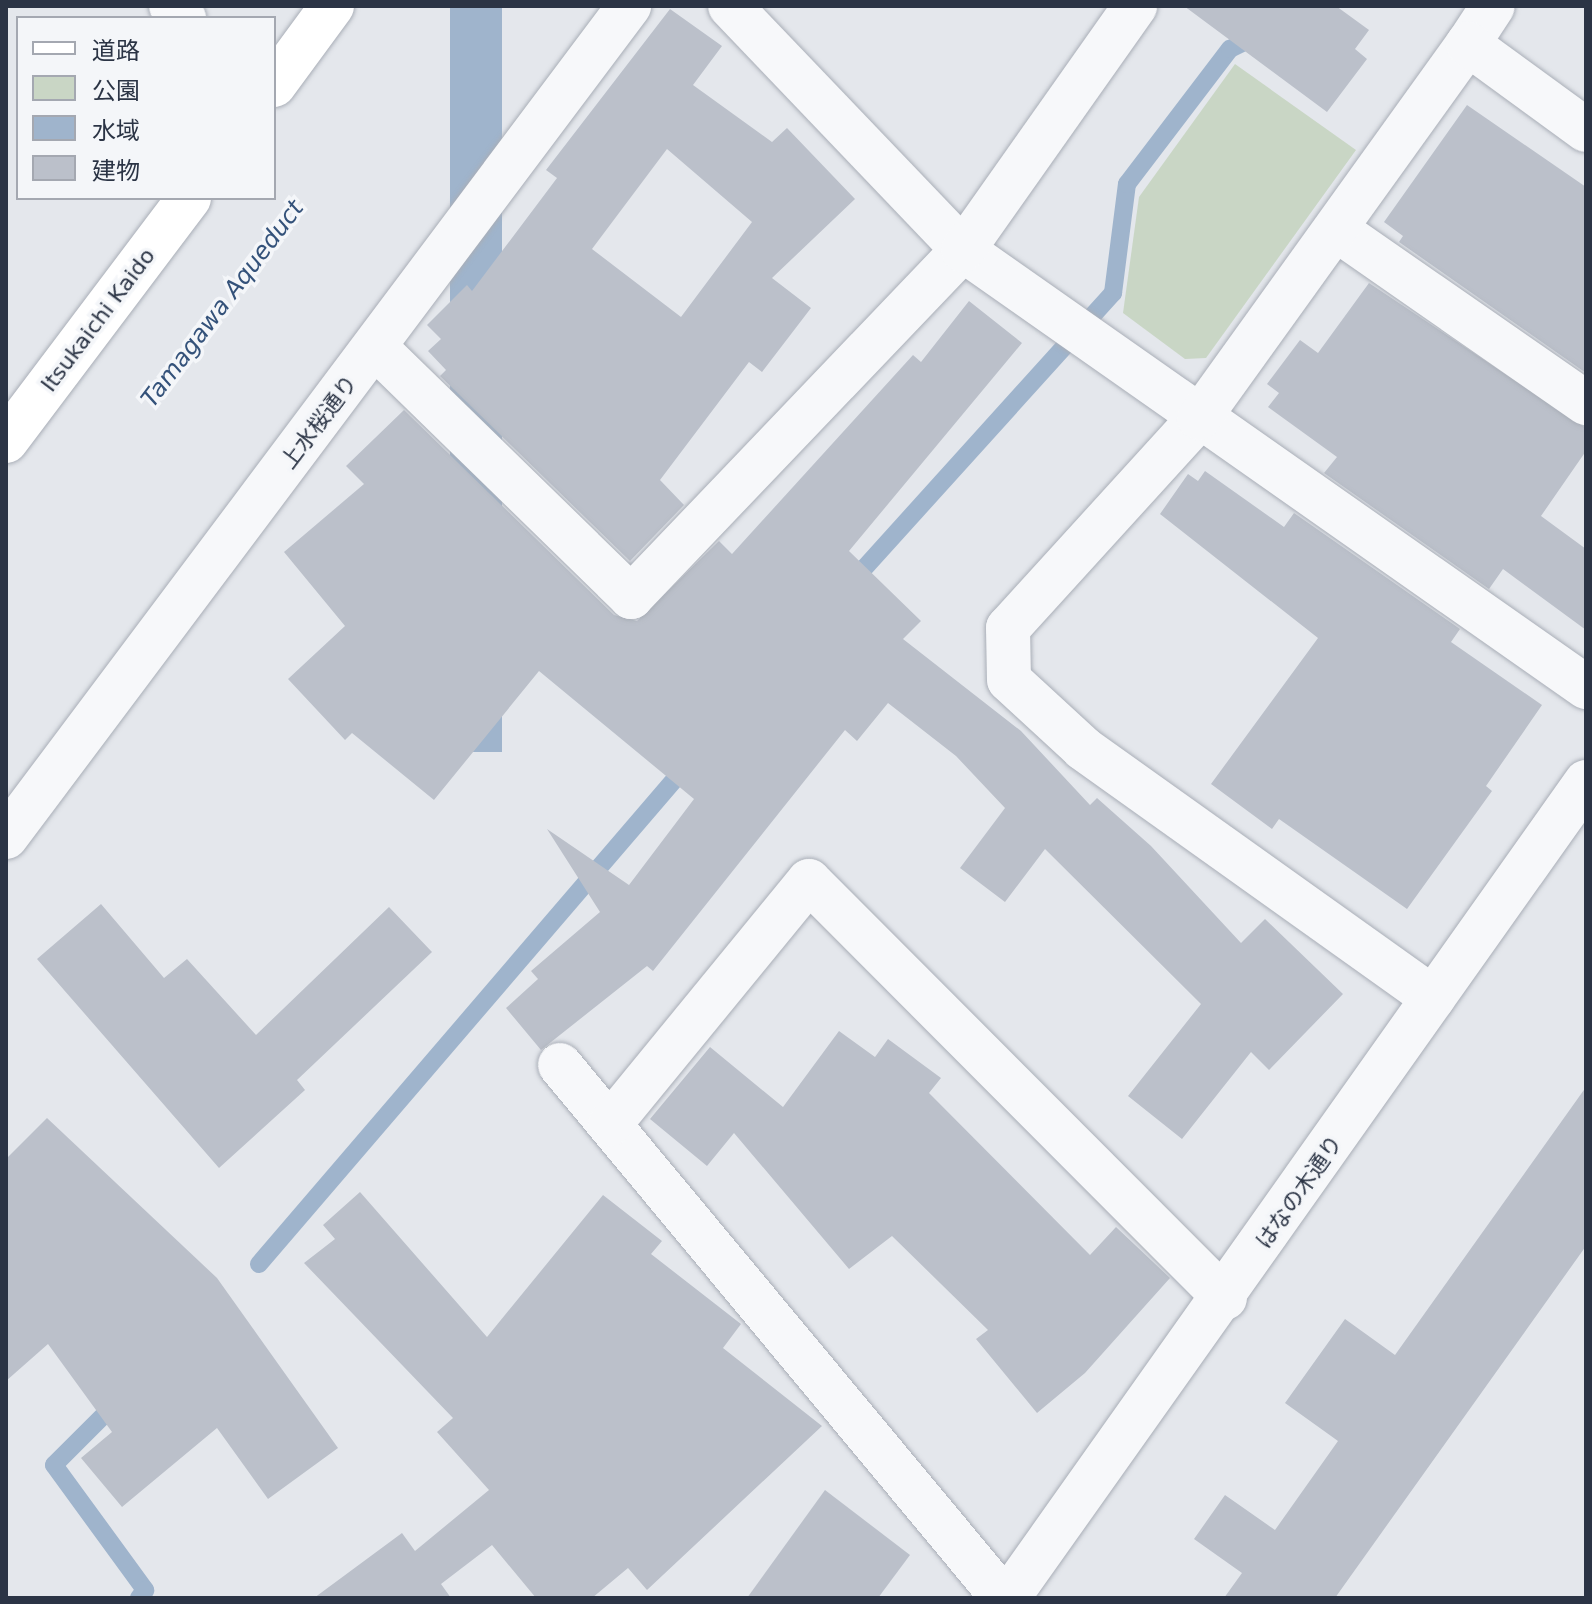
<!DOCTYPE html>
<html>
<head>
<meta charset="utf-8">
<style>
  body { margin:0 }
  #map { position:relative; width:1592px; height:1604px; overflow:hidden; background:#e4e7ec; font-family:"DejaVu Sans","Noto Sans JP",sans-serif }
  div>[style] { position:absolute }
  .green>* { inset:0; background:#c9d6c5 }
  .water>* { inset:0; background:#9fb4cc; transform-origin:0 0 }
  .stream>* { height:18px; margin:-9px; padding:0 9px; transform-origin:9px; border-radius:9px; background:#9fb4cc }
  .building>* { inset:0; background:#bbc0ca }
  .roads { filter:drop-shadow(0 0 2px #a9aeb7) drop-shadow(0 0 2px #a9aeb7) }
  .minor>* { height:44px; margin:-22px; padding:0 22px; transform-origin:22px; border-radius:22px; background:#f7f8fa }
  .major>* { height:44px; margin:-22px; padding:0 22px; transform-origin:22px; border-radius:22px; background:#fff }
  span { translate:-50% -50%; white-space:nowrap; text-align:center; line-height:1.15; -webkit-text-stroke:7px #f4f6f9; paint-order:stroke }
  .street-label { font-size:22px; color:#2b3445 }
  .water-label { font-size:24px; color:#34527a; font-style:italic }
  .frame { position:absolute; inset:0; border:8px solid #2b3445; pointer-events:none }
  .legend { position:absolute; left:16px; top:16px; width:260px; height:184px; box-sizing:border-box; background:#f4f6f9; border:2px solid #a4a8b1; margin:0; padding:10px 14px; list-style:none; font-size:24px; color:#2b3445 }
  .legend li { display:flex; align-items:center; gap:16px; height:40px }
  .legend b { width:40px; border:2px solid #a4a8b1 }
</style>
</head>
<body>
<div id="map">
  <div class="green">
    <i style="clip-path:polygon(1235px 64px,1356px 150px,1206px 358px,1185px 359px,1123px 313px,1139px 197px)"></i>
  </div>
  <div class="water">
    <i style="left:450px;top:6px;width:52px;height:746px"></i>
  </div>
  <div class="stream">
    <i style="left:849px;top:585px;width:394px;rotate:-47.9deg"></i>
    <i style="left:1113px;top:293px;width:110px;rotate:-82.7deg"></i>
    <i style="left:1127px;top:184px;width:170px;rotate:-52.7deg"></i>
    <i style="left:1230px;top:49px;width:32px;rotate:-26deg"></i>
    <i style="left:1259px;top:35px;width:35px;rotate:-55deg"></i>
    <i style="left:259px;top:1264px;width:657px;rotate:-49.38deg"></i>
    <i style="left:117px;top:1402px;width:89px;rotate:135deg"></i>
    <i style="left:54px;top:1465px;width:155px;rotate:53.9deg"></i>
    <i style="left:145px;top:1590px;width:10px;rotate:127deg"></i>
  </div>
  <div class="building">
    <i style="clip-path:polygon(1184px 6px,1336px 6px,1369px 30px,1355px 49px,1367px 59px,1327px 112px)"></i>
    <i style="clip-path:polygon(evenodd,670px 9px,722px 46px,693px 85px,772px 142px,787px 128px,855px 199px,772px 278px,811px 308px,762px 372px,749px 362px,660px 480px,684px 505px,630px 561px,440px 376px,446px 370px,428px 351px,441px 339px,427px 325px,467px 285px,472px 291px,557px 178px,546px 170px,670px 9px,667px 149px,752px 222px,681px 317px,592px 249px,667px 149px)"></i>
    <i style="clip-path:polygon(1467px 105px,1586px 187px,1586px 373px,1399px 242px,1403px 236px,1384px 222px)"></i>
    <i style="clip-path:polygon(1369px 283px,1586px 428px,1586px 451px,1541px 516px,1586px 549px,1586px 630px,1503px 569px,1489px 589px,1324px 473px,1337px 457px,1268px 407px,1279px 393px,1267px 384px,1300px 340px,1318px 353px)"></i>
    <i style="clip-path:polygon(969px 301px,1022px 343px,849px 551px,921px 621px,903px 639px,1021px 731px,1090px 805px,1097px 798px,1151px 846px,1241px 943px,1265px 919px,1343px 994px,1269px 1070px,1251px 1052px,1182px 1139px,1128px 1096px,1201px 1004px,1045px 849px,1005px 902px,960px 868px,1005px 808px,956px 756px,888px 703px,857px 741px,845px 730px,653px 971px,647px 966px,541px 1050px,506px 1008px,538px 979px,531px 971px,600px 912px,547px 829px,629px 885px,694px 799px,539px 671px,434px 800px,352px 733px,345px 740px,288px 679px,345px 626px,284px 552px,364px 484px,346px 466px,404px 410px,614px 615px,637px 621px,719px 541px,732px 554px,913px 355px,921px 362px)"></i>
    <i style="clip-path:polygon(1205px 471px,1284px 527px,1294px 513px,1460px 629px,1451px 642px,1542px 705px,1486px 786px,1492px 791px,1407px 909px,1279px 819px,1272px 829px,1211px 784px,1318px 638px,1160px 514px,1188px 474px,1198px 481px)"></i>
    <i style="clip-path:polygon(101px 904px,164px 978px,187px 959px,256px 1035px,389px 907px,432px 952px,297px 1080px,305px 1090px,219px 1168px,37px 959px)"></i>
    <i style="clip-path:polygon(839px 1031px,875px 1057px,888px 1039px,941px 1078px,929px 1093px,1090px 1255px,1116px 1227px,1170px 1278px,1085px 1373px,1037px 1413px,976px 1339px,988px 1330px,892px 1236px,849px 1269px,734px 1133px,707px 1166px,650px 1119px,710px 1047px,783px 1107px)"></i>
    <i style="clip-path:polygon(1586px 1087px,1586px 1246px,1335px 1598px,1224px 1598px,1242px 1573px,1194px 1539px,1225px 1495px,1275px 1530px,1338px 1441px,1285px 1403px,1345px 1319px,1395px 1355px)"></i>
    <i style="clip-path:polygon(47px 1118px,217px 1278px,338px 1448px,268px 1499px,217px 1428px,122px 1507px,81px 1458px,112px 1432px,48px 1344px,6px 1381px,6px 1159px)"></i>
    <i style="clip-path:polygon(360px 1192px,487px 1337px,603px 1195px,662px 1241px,651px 1254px,741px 1324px,723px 1348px,822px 1426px,647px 1590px,628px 1568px,592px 1598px,536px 1598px,492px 1545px,441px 1584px,451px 1598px,314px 1598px,402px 1533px,415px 1551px,489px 1490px,437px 1432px,453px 1418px,304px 1263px,335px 1239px,323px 1225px)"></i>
    <i style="clip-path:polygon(825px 1490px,910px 1555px,878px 1598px,747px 1598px)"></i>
  </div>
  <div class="roads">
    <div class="minor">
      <i style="left:171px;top:6px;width:18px;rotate:43deg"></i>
      <i style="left:730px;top:6px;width:337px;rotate:46.3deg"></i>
      <i style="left:963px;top:250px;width:761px;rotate:35.05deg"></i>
      <i style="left:1468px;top:44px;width:45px;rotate:-56.7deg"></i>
      <i style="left:1337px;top:230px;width:303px;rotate:34.8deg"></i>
      <i style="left:375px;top:347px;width:358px;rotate:44.3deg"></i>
      <i style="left:631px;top:597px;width:480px;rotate:-46.3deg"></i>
      <i style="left:963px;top:250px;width:299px;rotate:-54.8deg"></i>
      <i style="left:6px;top:837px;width:1039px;rotate:-53.14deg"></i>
      <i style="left:1433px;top:998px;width:430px;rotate:-144.5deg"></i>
      <i style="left:1083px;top:748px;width:100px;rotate:-137.4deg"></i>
      <i style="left:1009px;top:680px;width:52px;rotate:-91.1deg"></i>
      <i style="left:1008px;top:628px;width:284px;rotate:-47.7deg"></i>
      <i style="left:1199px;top:418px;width:461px;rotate:-54.3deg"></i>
      <i style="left:1468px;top:44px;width:146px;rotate:36.1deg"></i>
      <i style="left:560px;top:1065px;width:693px;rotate:50.27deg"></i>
      <i style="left:610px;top:1124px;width:314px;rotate:-50.7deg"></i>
      <i style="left:809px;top:881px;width:589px;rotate:45.07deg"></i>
      <i style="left:1008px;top:1598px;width:1000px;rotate:-54.69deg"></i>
    </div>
    <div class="major">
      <i style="left:274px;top:85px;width:98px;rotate:-53.7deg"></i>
      <i style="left:6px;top:441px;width:304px;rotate:-53deg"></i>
    </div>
  </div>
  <div class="street-label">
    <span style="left:98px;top:320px;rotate:-53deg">Itsukaichi Kaido</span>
    <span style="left:319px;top:422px;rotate:-53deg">上水桜通り</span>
    <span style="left:1299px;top:1192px;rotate:-55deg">はなの木通り</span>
  </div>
  <div class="water-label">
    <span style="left:223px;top:304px;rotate:-53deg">Tamagawa Aqueduct</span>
  </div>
  <div class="frame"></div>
  <ul class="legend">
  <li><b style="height:10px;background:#fff"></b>道路</li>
  <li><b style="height:22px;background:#c9d6c5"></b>公園</li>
  <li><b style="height:22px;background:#9fb4cc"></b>水域</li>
  <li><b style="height:22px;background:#bbc0ca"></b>建物</li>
  </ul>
</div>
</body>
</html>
